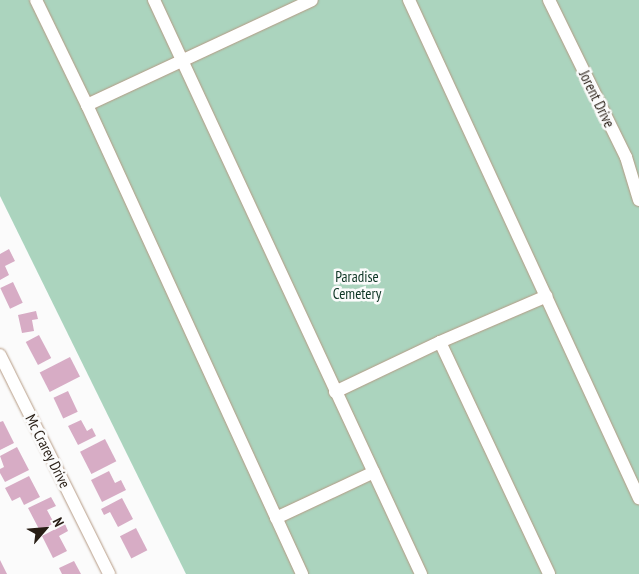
<!DOCTYPE html>
<html>
<head>
<meta charset="utf-8">
<style>
  body { margin:0 }
  #map { position:relative; width:639px; height:574px; overflow:hidden; background:#fbfbfb; font-family:"PT Sans Narrow",sans-serif }
  div>[style] { position:absolute }
  .green>* { inset:0; background:#abd4be }
  .building>* { inset:0; background:#d7acc5; transform-origin:0 0 }
  .roads { filter:drop-shadow(0 0 1px #b59a83) drop-shadow(0 0 1px #b59a83) }
  .minor>* { height:12px; margin:-6px; padding:0 6px; transform-origin:6px; border-radius:6px; background:#fff }
  span { translate:-50% -50%; white-space:nowrap; text-align:center; line-height:1.15; -webkit-text-stroke:5px #fbfbfb; paint-order:stroke }
  .street-label { font-size:15px; color:#271d14 }
  .park-label { font-size:15px; color:#0e3625 }
  .north { position:absolute; left:20px; top:504px; width:50px; height:50px; -webkit-text-stroke:4px #fbfbfb; paint-order:stroke; rotate:63deg; font-size:14px; font-weight:700; line-height:20px; text-align:center; color:#271d14 }
  .north::after { content:''; display:block; margin:auto; width:18px; height:22px; background:#271d14; clip-path:polygon(50% 0,100% 100%,50% 72%,0 100%) }
</style>
</head>
<body>
<div id="map">
  <div class="green">
    <i style="clip-path:polygon(0 0,639px 0,639px 574px,186px 574px,0 196px)"></i>
  </div>
  <div class="building">
    <i style="clip-path:polygon(9px 249px,15px 261px,5px 266px,9px 275px,0 280px,0 254px)"></i>
    <i style="left:13px;top:282px;width:23px;height:14px;rotate:65deg"></i>
    <i style="clip-path:polygon(36px 311px,38px 319px,32px 320px,34px 331px,22px 333px,18px 315px)"></i>
    <i style="left:39px;top:335px;width:26px;height:15px;rotate:62deg"></i>
    <i style="left:70px;top:357px;width:22px;height:34px;rotate:63deg"></i>
    <i style="left:68px;top:391px;width:23px;height:16px;rotate:65deg"></i>
    <i style="clip-path:polygon(81px 420px,87px 431px,92px 428px,96px 436px,78px 445px,68px 426px)"></i>
    <i style="clip-path:polygon(3px 421px,14px 443px,0 450px,0 422px)"></i>
    <i style="left:105px;top:439px;width:25px;height:28px;rotate:63deg"></i>
    <i style="clip-path:polygon(17px 447px,29px 470px,5px 482px,0 473px,0 469px,4px 467px,0 456px)"></i>
    <i style="clip-path:polygon(109px 471px,115px 483px,121px 480px,126px 490px,102px 502px,91px 480px)"></i>
    <i style="clip-path:polygon(29px 476px,40px 497px,24px 505px,20px 497px,12px 501px,5px 488px)"></i>
    <i style="clip-path:polygon(51px 497px,56px 506px,47px 510px,54px 523px,40px 531px,28px 508px)"></i>
    <i style="clip-path:polygon(122px 498px,133px 519px,118px 527px,110px 512px,104px 515px,101px 509px)"></i>
    <i style="clip-path:polygon(65px 524px,68px 531px,59px 536px,67px 551px,53px 558px,42px 536px)"></i>
    <i style="left:136px;top:528px;width:25px;height:18px;rotate:63deg"></i>
    <i style="clip-path:polygon(0 560px,7px 574px,0 574px)"></i>
    <i style="clip-path:polygon(74px 561px,81px 574px,62px 574px,59px 568px)"></i>
  </div>
  <div class="roads">
    <div class="minor">
      <i style="left:36px;top:0;width:117px;rotate:64.1deg"></i>
      <i style="left:87px;top:105px;width:516px;rotate:65.37deg"></i>
      <i style="left:154px;top:0;width:633px;rotate:65.05deg"></i>
      <i style="left:409px;top:0;width:549px;rotate:65.21deg"></i>
      <i style="left:549px;top:0;width:175px;rotate:63.9deg"></i>
      <i style="left:626px;top:157px;width:45px;rotate:73.2deg"></i>
      <i style="left:87px;top:105px;width:248px;rotate:-25deg"></i>
      <i style="left:440px;top:342px;width:256px;rotate:64.8deg"></i>
      <i style="left:0;top:355px;width:245px;rotate:63.5deg"></i>
      <i style="left:335px;top:392px;width:116px;rotate:-25.5deg"></i>
      <i style="left:440px;top:342px;width:116px;rotate:-23.3deg"></i>
      <i style="left:276px;top:518px;width:108px;rotate:-25.1deg"></i>
    </div>
  </div>
  <div class="street-label">
    <span style="left:597px;top:99px;rotate:64deg">Jorent Drive</span>
    <span style="left:48px;top:451px;rotate:63deg">Mc Crarey Drive</span>
  </div>
  <div class="park-label">
    <span style="left:357px;top:285px">Paradise<br>Cemetery</span>
  </div>
  <div class="north">N</div>
</div>
</body>
</html>
